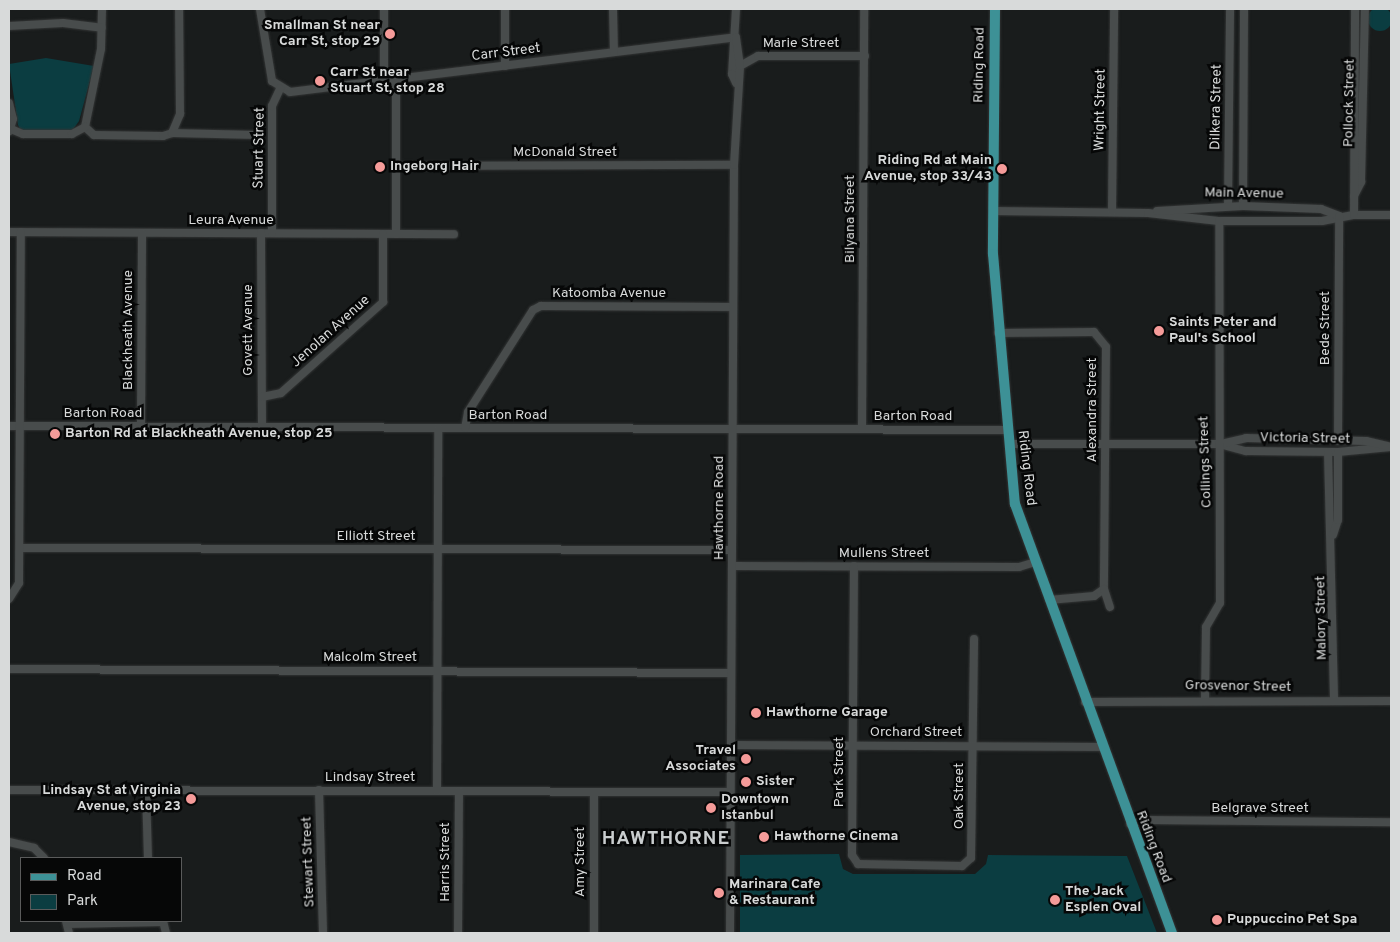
<!DOCTYPE html>
<html>
<head>
<meta charset="utf-8">
<style>
  body { margin:0 }
  #map { position:relative; width:1400px; height:942px; overflow:hidden; background:#191c1c; font-family:Overpass,sans-serif }
  div>[style] { position:absolute }
  .green>* { inset:0; background:#0b3d41 }
  .round { border-radius:50% }
  .roads { filter:drop-shadow(0 0 1px #333535) drop-shadow(0 0 1px #333535) }
  .minor>* { height:8px; margin:-4px; padding:0 4px; transform-origin:4px; border-radius:4px; background:#484c4c }
  .major>* { height:10px; margin:-5px; padding:0 5px; transform-origin:5px; border-radius:5px; background:#3d9196 }
  .dots>* { width:14px; height:14px; translate:-50% -50%; box-sizing:border-box; border:2px solid #060707; border-radius:50% }
  span { translate:-50% -50%; white-space:nowrap; text-align:center; line-height:1.15; -webkit-text-stroke:5px #060707; paint-order:stroke }
  .poi-label { font-size:14px; color:#d8dada; font-weight:700 }
  .right { translate:-100% -50%; text-align:right }
  .left { translate:0 -50%; text-align:left }
  .street-label { font-size:14px; color:#d8dada }
  .district-label { font-size:19px; color:#c9cdce; font-weight:700; letter-spacing:1px }
  .frame { position:absolute; inset:0; border:10px solid #d8dada; pointer-events:none }
  .legend { position:absolute; left:20px; top:857px; width:162px; height:65px; box-sizing:border-box; background:#060707; border:1px solid #5a5b5b; margin:0; padding:6px 9px; list-style:none; font-size:15px; color:#d8dada }
  .legend li { display:flex; align-items:center; gap:10px; height:25px }
  .legend b { width:25px; border:1px solid #5a5b5b }
</style>
</head>
<body>
<div id="map">
  <div class="green">
    <i class="round" style="left:1368px;top:7px;width:24px;height:24px"></i>
    <i style="clip-path:polygon(46px 58px,94px 66px,79px 121px,72px 131px,21px 131px,18px 125px,9px 64px)"></i>
    <i style="clip-path:polygon(839px 854px,843px 869px,853px 874px,975px 874px,986px 864px,988px 855px,1127px 856px,1157px 933px,740px 933px,740px 855px)"></i>
  </div>
  <div class="roads">
    <div class="minor">
      <i style="left:102px;top:9px;width:40px;rotate:91.4deg"></i>
      <i style="left:101px;top:49px;width:80px;rotate:101.6deg"></i>
      <i style="left:85px;top:127px;width:12px;rotate:42deg"></i>
      <i style="left:94px;top:135px;width:69px;rotate:0.8deg"></i>
      <i style="left:163px;top:136px;width:9px;rotate:-18deg"></i>
      <i style="left:172px;top:133px;width:21px;rotate:-67deg"></i>
      <i style="left:180px;top:114px;width:105px;rotate:-90.5deg"></i>
      <i style="left:260px;top:9px;width:73px;rotate:80.5deg"></i>
      <i style="left:272px;top:81px;width:21px;rotate:31deg"></i>
      <i style="left:290px;top:92px;width:449px;rotate:-7deg"></i>
      <i style="left:384px;top:9px;width:71px;rotate:90deg"></i>
      <i style="left:505px;top:9px;width:57px;rotate:90deg"></i>
      <i style="left:613px;top:9px;width:43px;rotate:88.7deg"></i>
      <i style="left:736px;top:9px;width:65px;rotate:93.5deg"></i>
      <i style="left:732px;top:74px;width:10px;rotate:66deg"></i>
      <i style="left:9px;top:26px;width:54px;rotate:-3.2deg"></i>
      <i style="left:63px;top:23px;width:39px;rotate:7deg"></i>
      <i style="left:740px;top:66px;width:21px;rotate:-29deg"></i>
      <i style="left:758px;top:56px;width:107px"></i>
      <i style="left:396px;top:79px;width:155px;rotate:90deg"></i>
      <i style="left:9px;top:103px;width:16px;rotate:76deg"></i>
      <i style="left:13px;top:119px;width:13px;rotate:108deg"></i>
      <i style="left:11px;top:129px;width:13px;rotate:23deg"></i>
      <i style="left:23px;top:134px;width:49px"></i>
      <i style="left:72px;top:134px;width:15px;rotate:-28deg"></i>
      <i style="left:172px;top:133px;width:86px;rotate:1.3deg"></i>
      <i style="left:397px;top:166px;width:337px;rotate:-0.2deg"></i>
      <i style="left:1354px;top:196px;width:16px;rotate:-63deg"></i>
      <i style="left:1361px;top:182px;width:173px;rotate:-88.7deg"></i>
      <i style="left:1228px;top:206px;width:197px;rotate:-89.4deg"></i>
      <i style="left:1243px;top:206px;width:197px;rotate:-89.7deg"></i>
      <i style="left:993px;top:211px;width:155px;rotate:0.7deg"></i>
      <i style="left:1148px;top:213px;width:71px;rotate:6.4deg"></i>
      <i style="left:1219px;top:221px;width:103px"></i>
      <i style="left:1322px;top:221px;width:33px;rotate:-11deg"></i>
      <i style="left:1354px;top:215px;width:37px"></i>
      <i style="left:1157px;top:211px;width:86px;rotate:-3.3deg"></i>
      <i style="left:1243px;top:206px;width:78px;rotate:2.2deg"></i>
      <i style="left:1321px;top:209px;width:19px;rotate:21deg"></i>
      <i style="left:1112px;top:212px;width:203px;rotate:-89.4deg"></i>
      <i style="left:1354px;top:215px;width:206px;rotate:-89.7deg"></i>
      <i style="left:9px;top:232px;width:445px;rotate:0.3deg"></i>
      <i style="left:261px;top:233px;width:194px;rotate:89.7deg"></i>
      <i style="left:272px;top:233px;width:127px;rotate:-90deg"></i>
      <i style="left:272px;top:106px;width:19px;rotate:-65deg"></i>
      <i style="left:998px;top:333px;width:96px;rotate:-0.6deg"></i>
      <i style="left:1094px;top:332px;width:19px;rotate:51deg"></i>
      <i style="left:1106px;top:347px;width:242px;rotate:90.5deg"></i>
      <i style="left:1104px;top:589px;width:12px;rotate:145deg"></i>
      <i style="left:1094px;top:596px;width:45px;rotate:174.9deg"></i>
      <i style="left:262px;top:397px;width:19px;rotate:-12deg"></i>
      <i style="left:281px;top:393px;width:137px;rotate:-41.7deg"></i>
      <i style="left:383px;top:302px;width:68px;rotate:-90deg"></i>
      <i style="left:9px;top:426px;width:999px;rotate:0.23deg"></i>
      <i style="left:141px;top:427px;width:194px;rotate:-89.7deg"></i>
      <i style="left:465px;top:428px;width:16px;rotate:-79deg"></i>
      <i style="left:468px;top:412px;width:121px;rotate:-57.5deg"></i>
      <i style="left:533px;top:310px;width:9px;rotate:-27deg"></i>
      <i style="left:541px;top:306px;width:192px;rotate:0.3deg"></i>
      <i style="left:862px;top:429px;width:420px;rotate:-89.7deg"></i>
      <i style="left:1338px;top:441px;width:225px;rotate:-89.7deg"></i>
      <i style="left:1009px;top:444px;width:210px"></i>
      <i style="left:1219px;top:444px;width:28px;rotate:15deg"></i>
      <i style="left:1246px;top:451px;width:92px;rotate:0.6deg"></i>
      <i style="left:1338px;top:452px;width:53px;rotate:-5.4deg"></i>
      <i style="left:1221px;top:444px;width:26px;rotate:-13deg"></i>
      <i style="left:1246px;top:438px;width:120px;rotate:1.4deg"></i>
      <i style="left:1366px;top:441px;width:23px;rotate:13deg"></i>
      <i style="left:1328px;top:452px;width:249px;rotate:88.6deg"></i>
      <i style="left:1333px;top:535px;width:16px;rotate:-72deg"></i>
      <i style="left:1338px;top:520px;width:68px;rotate:-90deg"></i>
      <i style="left:20px;top:548px;width:712px;rotate:0.16deg"></i>
      <i style="left:732px;top:566px;width:287px;rotate:0.2deg"></i>
      <i style="left:1019px;top:567px;width:17px;rotate:-17deg"></i>
      <i style="left:854px;top:566px;width:289px;rotate:90.4deg"></i>
      <i style="left:852px;top:855px;width:11px;rotate:56deg"></i>
      <i style="left:858px;top:864px;width:104px;rotate:1.1deg"></i>
      <i style="left:962px;top:866px;width:12px;rotate:-42deg"></i>
      <i style="left:971px;top:858px;width:219px;rotate:-89.2deg"></i>
      <i style="left:1104px;top:589px;width:19px;rotate:72deg"></i>
      <i style="left:9px;top:599px;width:19px;rotate:-58deg"></i>
      <i style="left:19px;top:583px;width:351px;rotate:-89.7deg"></i>
      <i style="left:9px;top:669px;width:722px;rotate:0.32deg"></i>
      <i style="left:1205px;top:700px;width:73px;rotate:-89.2deg"></i>
      <i style="left:1206px;top:627px;width:28px;rotate:-60deg"></i>
      <i style="left:1220px;top:603px;width:382px;rotate:-90.1deg"></i>
      <i style="left:1085px;top:702px;width:306px;rotate:-0.2deg"></i>
      <i style="left:731px;top:745px;width:370px;rotate:0.3deg"></i>
      <i style="left:9px;top:790px;width:721px;rotate:0.16deg"></i>
      <i style="left:319px;top:790px;width:143px;rotate:88.4deg"></i>
      <i style="left:146px;top:791px;width:67px;rotate:88.3deg"></i>
      <i style="left:437px;top:791px;width:363px;rotate:-89.8deg"></i>
      <i style="left:1130px;top:824px;width:16px;rotate:-15deg"></i>
      <i style="left:1145px;top:820px;width:246px;rotate:0.5deg"></i>
      <i style="left:9px;top:842px;width:26px;rotate:13deg"></i>
      <i style="left:34px;top:848px;width:14px;rotate:45deg"></i>
      <i style="left:66px;top:921px;width:12px;rotate:76deg"></i>
      <i style="left:163px;top:921px;width:12px;rotate:76deg"></i>
      <i style="left:67px;top:924px;width:96px;rotate:-1.2deg"></i>
      <i style="left:458px;top:933px;width:142px;rotate:-89.6deg"></i>
      <i style="left:594px;top:933px;width:141px;rotate:-90deg"></i>
      <i style="left:730px;top:933px;width:768px;rotate:-89.7deg"></i>
      <i style="left:734px;top:165px;width:99px;rotate:-86.5deg"></i>
      <i style="left:740px;top:66px;width:29px;rotate:-98deg"></i>
    </div>
    <div class="major">
      <i style="left:995px;top:9px;width:245px;rotate:90.5deg"></i>
      <i style="left:993px;top:254px;width:251px;rotate:85deg"></i>
      <i style="left:1015px;top:504px;width:457px;rotate:69.9deg"></i>
    </div>
  </div>
  <div class="dots">
    <i style="left:390px;top:34px;background:#f59b99"></i>
    <i style="left:320px;top:81px;background:#f59b99"></i>
    <i style="left:380px;top:167px;background:#f59b99"></i>
    <i style="left:1002px;top:169px;background:#f59b99"></i>
    <i style="left:1159px;top:331px;background:#f59b99"></i>
    <i style="left:55px;top:434px;background:#f59b99"></i>
    <i style="left:756px;top:713px;background:#f59b99"></i>
    <i style="left:746px;top:759px;background:#f59b99"></i>
    <i style="left:746px;top:782px;background:#f59b99"></i>
    <i style="left:191px;top:799px;background:#f59b99"></i>
    <i style="left:711px;top:808px;background:#f59b99"></i>
    <i style="left:764px;top:837px;background:#f59b99"></i>
    <i style="left:719px;top:893px;background:#f59b99"></i>
    <i style="left:1055px;top:900px;background:#f59b99"></i>
    <i style="left:1217px;top:920px;background:#f59b99"></i>
  </div>
  <div class="poi-label">
    <span class="right" style="left:380px;top:34px">Smallman St near<br>Carr St, stop 29</span>
    <span class="left" style="left:330px;top:81px">Carr St near<br>Stuart St, stop 28</span>
    <span class="right" style="left:992px;top:169px">Riding Rd at Main<br>Avenue, stop 33/43</span>
    <span class="left" style="left:390px;top:167px">Ingeborg Hair</span>
    <span class="left" style="left:1169px;top:331px">Saints Peter and<br>Paul's School</span>
    <span class="left" style="left:65px;top:434px">Barton Rd at Blackheath Avenue, stop 25</span>
    <span class="left" style="left:766px;top:713px">Hawthorne Garage</span>
    <span class="right" style="left:736px;top:759px">Travel<br>Associates</span>
    <span class="left" style="left:756px;top:782px">Sister</span>
    <span class="right" style="left:181px;top:799px">Lindsay St at Virginia<br>Avenue, stop 23</span>
    <span class="left" style="left:721px;top:808px">Downtown<br>Istanbul</span>
    <span class="left" style="left:774px;top:837px">Hawthorne Cinema</span>
    <span class="left" style="left:729px;top:893px">Marinara Cafe<br>&amp; Restaurant</span>
    <span class="left" style="left:1065px;top:900px">The Jack<br>Esplen Oval</span>
    <span class="left" style="left:1227px;top:920px">Puppuccino Pet Spa</span>
  </div>
  <div class="street-label">
    <span style="left:801px;top:44px">Marie Street</span>
    <span style="left:506px;top:53px;rotate:-7deg">Carr Street</span>
    <span style="left:980px;top:65px;rotate:-89deg">Riding Road</span>
    <span style="left:1350px;top:103px;rotate:-89deg">Pollock Street</span>
    <span style="left:1217px;top:107px;rotate:-89deg">Dilkera Street</span>
    <span style="left:1101px;top:110px;rotate:-89deg">Wright Street</span>
    <span style="left:260px;top:148px;rotate:-89deg">Stuart Street</span>
    <span style="left:565px;top:153px">McDonald Street</span>
    <span style="left:1244px;top:194px;rotate:1deg">Main Avenue</span>
    <span style="left:851px;top:219px;rotate:-90deg">Bilyana Street</span>
    <span style="left:231px;top:221px">Leura Avenue</span>
    <span style="left:609px;top:294px">Katoomba Avenue</span>
    <span style="left:1326px;top:328px;rotate:-90deg">Bede Street</span>
    <span style="left:129px;top:330px;rotate:-90deg">Blackheath Avenue</span>
    <span style="left:249px;top:330px;rotate:-90deg">Govett Avenue</span>
    <span style="left:331px;top:332px;rotate:-42deg">Jenolan Avenue</span>
    <span style="left:1093px;top:410px;rotate:-90deg">Alexandra Street</span>
    <span style="left:103px;top:414px">Barton Road</span>
    <span style="left:508px;top:416px">Barton Road</span>
    <span style="left:913px;top:417px">Barton Road</span>
    <span style="left:1305px;top:439px;rotate:1deg">Victoria Street</span>
    <span style="left:1206px;top:462px;rotate:-92deg">Collings Street</span>
    <span style="left:1026px;top:468px;rotate:83deg">Riding Road</span>
    <span style="left:720px;top:508px;rotate:-90deg">Hawthorne Road</span>
    <span style="left:376px;top:537px">Elliott Street</span>
    <span style="left:884px;top:554px">Mullens Street</span>
    <span style="left:1322px;top:618px;rotate:-91deg">Malory Street</span>
    <span style="left:370px;top:658px">Malcolm Street</span>
    <span style="left:1238px;top:687px;rotate:1deg">Grosvenor Street</span>
    <span style="left:916px;top:733px">Orchard Street</span>
    <span style="left:840px;top:772px;rotate:-90deg">Park Street</span>
    <span style="left:370px;top:778px">Lindsay Street</span>
    <span style="left:960px;top:796px;rotate:-90deg">Oak Street</span>
    <span style="left:1260px;top:809px">Belgrave Street</span>
    <span style="left:1153px;top:847px;rotate:69deg">Riding Road</span>
    <span style="left:309px;top:862px;rotate:-92deg">Stewart Street</span>
    <span style="left:446px;top:862px;rotate:-90deg">Harris Street</span>
    <span style="left:581px;top:862px;rotate:-90deg">Amy Street</span>
  </div>
  <div class="district-label">
    <span style="left:666px;top:840px">HAWTHORNE</span>
  </div>
  <div class="frame"></div>
  <ul class="legend">
  <li><b style="height:6px;background:#3d9196"></b>Road</li>
  <li><b style="height:14px;background:#0b3d41"></b>Park</li>
  </ul>
</div>
</body>
</html>
